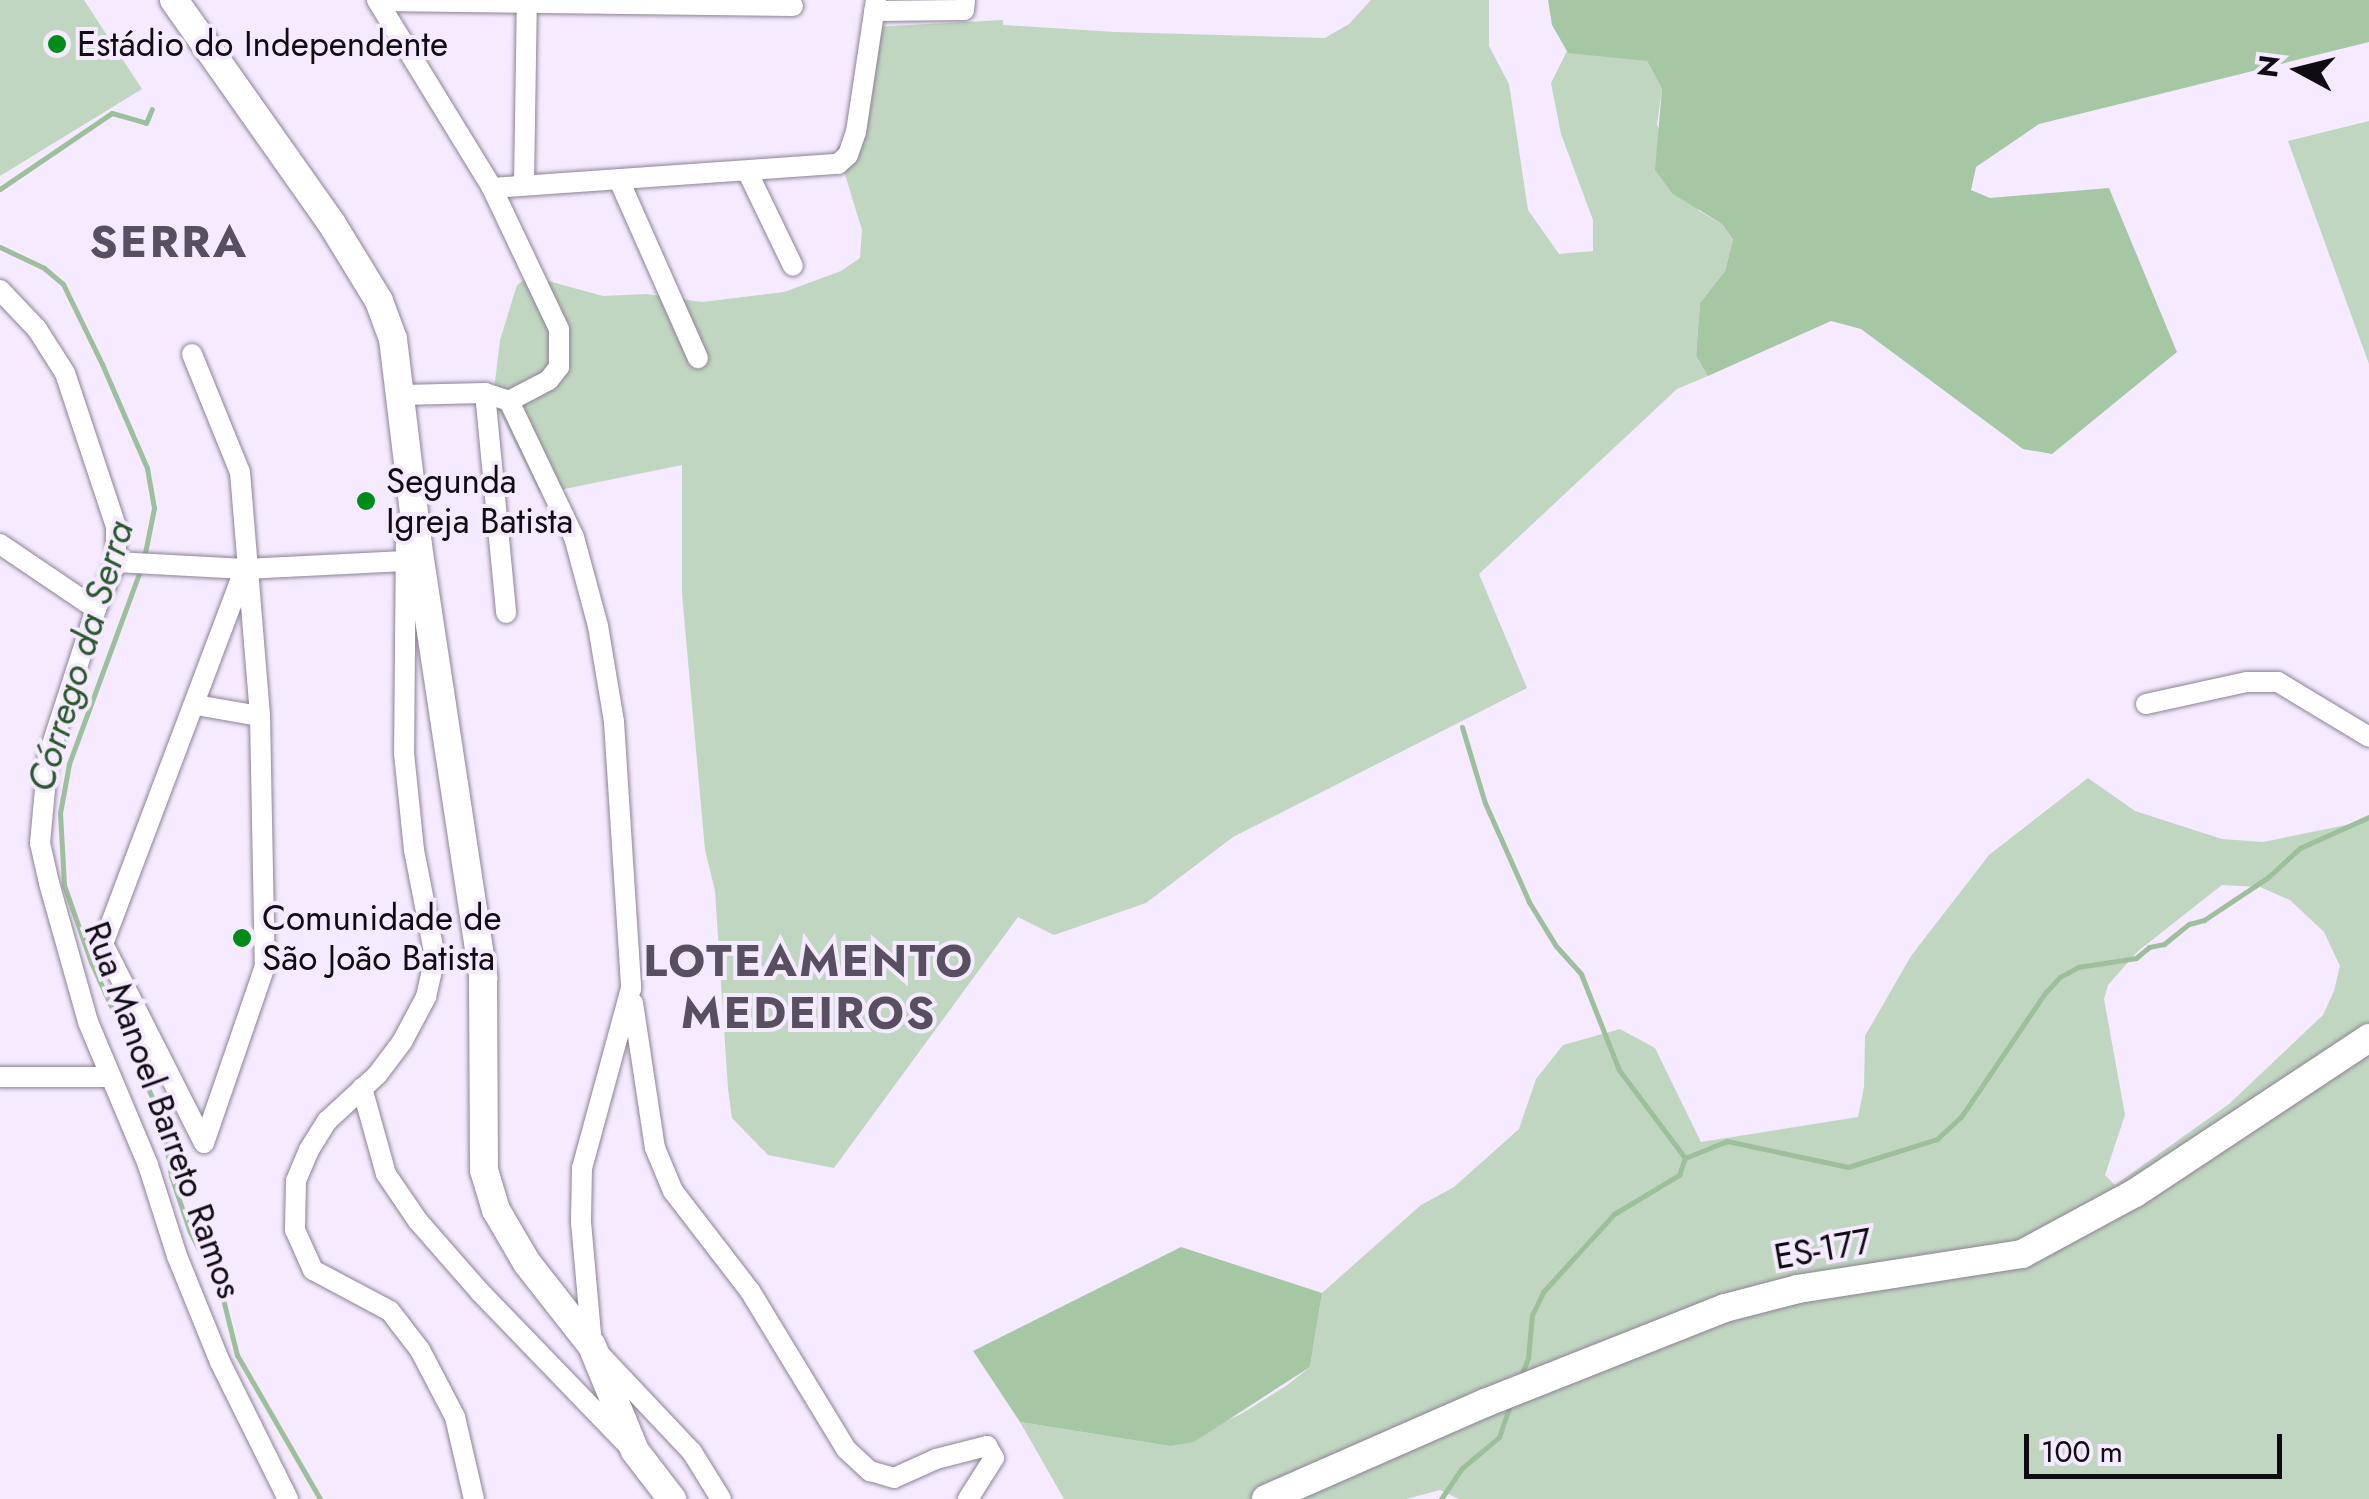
<!DOCTYPE html>
<html>
<head>
<meta charset="utf-8">
<style>
  body { margin:0 }
  #map { position:relative; width:2369px; height:1499px; overflow:hidden; background:#f5eaff; font-family:Jost,sans-serif }
  div>[style] { position:absolute }
  .green>* { inset:0; background:#c1d6c0 }
  .forest>* { inset:0; background:#a6c7a4 }
  .stream>* { height:5px; margin:-2.5px; padding:0 2.5px; transform-origin:2.5px; border-radius:2.5px; background:#9ebf9c }
  .roads { filter:drop-shadow(0 0 2px #8c8295) drop-shadow(0 0 2px #8c8295) }
  .street>* { height:20px; margin:-10px; padding:0 10px; transform-origin:10px; border-radius:10px; background:#fff }
  .secondary>* { height:28px; margin:-14px; padding:0 14px; transform-origin:14px; border-radius:14px; background:#fff }
  .dots>* { width:28px; height:28px; translate:-50% -50%; box-sizing:border-box; border:5px solid #f5eaff; border-radius:50% }
  span { translate:-50% -50%; white-space:nowrap; text-align:center; line-height:1.15; -webkit-text-stroke:8px #f5eaff; paint-order:stroke }
  .poi-label { font-size:35px; color:#0f0c12 }
  .left { translate:0 -50%; text-align:left }
  .street-label { font-size:35px; color:#0f0c12 }
  .water-label { font-size:38px; color:#2a592a; font-style:italic }
  .district-label { font-size:45px; color:#584f61; font-weight:700; letter-spacing:2.5px }
  .north { position:absolute; left:2249px; top:20px; width:100px; height:100px; -webkit-text-stroke:8px #f5eaff; paint-order:stroke; rotate:277deg; font-size:28px; font-weight:700; line-height:40px; text-align:center; color:#0f0c12 }
  .north::after { content:''; display:block; margin:auto; width:35px; height:45px; background:#0f0c12; clip-path:polygon(50% 0,100% 100%,50% 72%,0 100%) }
  .scale { position:absolute; left:2024px; top:1434px; width:258px; height:45px; box-sizing:border-box; border:5px solid #0f0c12; border-top:0; padding-left:12px; font-size:30px; line-height:35px; white-space:nowrap; color:#0f0c12; -webkit-text-stroke:8px #f5eaff; paint-order:stroke }
</style>
</head>
<body>
<div id="map">
  <div class="green">
    <i style="clip-path:polygon(0 0,84px 0,142px 89px,0 176px)"></i>
    <i style="clip-path:polygon(1371px 0,1489px 0,1489px 46px,1509px 84px,1528px 210px,1559px 254px,1593px 251px,1593px 220px,1561px 134px,1551px 83px,1567px 51px,1647px 61px,1662px 89px,1657px 125px,1699px 211px,1722px 224px,1733px 241px,1725px 271px,1700px 303px,1696px 356px,1708px 376px,1677px 389px,1479px 574px,1527px 688px,1233px 837px,1146px 903px,1054px 935px,1018px 917px,834px 1168px,768px 1155px,732px 1118px,728px 1089px,715px 891px,705px 850px,682px 594px,682px 465px,540px 494px,493px 398px,500px 340px,517px 285px,530px 276px,603px 296px,647px 294px,702px 302px,784px 292px,841px 271px,860px 258px,862px 230px,837px 148px,850px 135px,873px 27px,1003px 20px,1003px 25px,1115px 32px,1325px 38px,1349px 24px)"></i>
    <i style="clip-path:polygon(2369px 121px,2369px 364px,2288px 141px)"></i>
    <i style="clip-path:polygon(evenodd,2088px 778px,2135px 811px,2222px 839px,2263px 842px,2356px 823px,2369px 815px,2369px 1499px,1459px 1499px,1440px 1490px,1406px 1499px,1064px 1499px,1020px 1422px,1170px 1446px,1241px 1414px,1286px 1386px,1310px 1367px,1322px 1293px,1421px 1205px,1454px 1187px,1519px 1129px,1536px 1079px,1563px 1045px,1620px 1029px,1655px 1048px,1701px 1142px,1858px 1117px,1864px 1087px,1865px 1036px,1911px 956px,1989px 855px,2088px 778px,2222px 885px,2260px 887px,2290px 900px,2324px 932px,2340px 966px,2334px 991px,2323px 1015px,2229px 1104px,2115px 1185px,2105px 1175px,2125px 1115px,2104px 999px,2108px 985px,2138px 951px,2222px 885px)"></i>
  </div>
  <div class="forest">
    <i style="clip-path:polygon(1548px 0,2369px 0,2369px 42px,2039px 124px,1976px 167px,1971px 190px,1990px 198px,2109px 188px,2177px 352px,2052px 454px,2023px 449px,1861px 329px,1831px 321px,1708px 376px,1696px 356px,1700px 303px,1725px 271px,1733px 240px,1722px 224px,1673px 194px,1655px 170px,1662px 89px,1647px 61px,1568px 53px,1552px 25px)"></i>
    <i style="clip-path:polygon(1181px 1247px,1322px 1293px,1310px 1367px,1194px 1442px,1170px 1446px,1020px 1422px,973px 1351px)"></i>
  </div>
  <div class="stream">
    <i style="left:0;top:189px;width:135px;rotate:-34.2deg"></i>
    <i style="left:112px;top:113px;width:35px;rotate:16deg"></i>
    <i style="left:146px;top:123px;width:15px;rotate:-67deg"></i>
    <i style="left:0;top:247px;width:49px;rotate:25.5deg"></i>
    <i style="left:44px;top:268px;width:25px;rotate:40deg"></i>
    <i style="left:63px;top:284px;width:89px;rotate:64deg"></i>
    <i style="left:102px;top:364px;width:113px;rotate:66.6deg"></i>
    <i style="left:147px;top:468px;width:41px;rotate:80.1deg"></i>
    <i style="left:154px;top:508px;width:51px;rotate:101.3deg"></i>
    <i style="left:141px;top:568px;width:209px;rotate:110.2deg"></i>
    <i style="left:69px;top:764px;width:50px;rotate:100.4deg"></i>
    <i style="left:60px;top:813px;width:72px;rotate:86.8deg"></i>
    <i style="left:64px;top:885px;width:82px;rotate:70.7deg"></i>
    <i style="left:91px;top:962px;width:172px;rotate:65.7deg"></i>
    <i style="left:162px;top:1119px;width:58px;rotate:81deg"></i>
    <i style="left:171px;top:1176px;width:59px;rotate:71.3deg"></i>
    <i style="left:190px;top:1232px;width:67px;rotate:62.3deg"></i>
    <i style="left:221px;top:1291px;width:66px;rotate:76deg"></i>
    <i style="left:237px;top:1355px;width:166px;rotate:60deg"></i>
    <i style="left:1462px;top:727px;width:79px;rotate:73.2deg"></i>
    <i style="left:1485px;top:803px;width:108px;rotate:66deg"></i>
    <i style="left:1529px;top:902px;width:52px;rotate:58.5deg"></i>
    <i style="left:1556px;top:946px;width:38px;rotate:48deg"></i>
    <i style="left:1581px;top:974px;width:103px;rotate:68.4deg"></i>
    <i style="left:1619px;top:1070px;width:110px;rotate:53.1deg"></i>
    <i style="left:1520px;top:1378px;width:22px;rotate:-68deg"></i>
    <i style="left:1528px;top:1358px;width:43px;rotate:-84.7deg"></i>
    <i style="left:1532px;top:1315px;width:25px;rotate:-64deg"></i>
    <i style="left:1543px;top:1292px;width:105px;rotate:-47.7deg"></i>
    <i style="left:1614px;top:1214px;width:76px;rotate:-31deg"></i>
    <i style="left:1679px;top:1175px;width:18px;rotate:-71deg"></i>
    <i style="left:1685px;top:1158px;width:45px;rotate:-22deg"></i>
    <i style="left:1727px;top:1141px;width:124px;rotate:12.1deg"></i>
    <i style="left:1848px;top:1167px;width:93px;rotate:-17.5deg"></i>
    <i style="left:1937px;top:1139px;width:33px;rotate:-43deg"></i>
    <i style="left:1961px;top:1117px;width:150px;rotate:-55.9deg"></i>
    <i style="left:2045px;top:993px;width:22px;rotate:-47deg"></i>
    <i style="left:2060px;top:977px;width:21px;rotate:-29deg"></i>
    <i style="left:2078px;top:967px;width:59px;rotate:-8.8deg"></i>
    <i style="left:2136px;top:958px;width:17px;rotate:-40deg"></i>
    <i style="left:2149px;top:947px;width:15px;rotate:-11deg"></i>
    <i style="left:2164px;top:944px;width:32px;rotate:-39deg"></i>
    <i style="left:2189px;top:924px;width:16px;rotate:-15deg"></i>
    <i style="left:2204px;top:920px;width:76px;rotate:-33.7deg"></i>
    <i style="left:2267px;top:878px;width:45px;rotate:-42.3deg"></i>
    <i style="left:2300px;top:848px;width:76px;rotate:-24.2deg"></i>
    <i style="left:1441px;top:1499px;width:36px;rotate:-56deg"></i>
    <i style="left:1461px;top:1469px;width:50px;rotate:-40.1deg"></i>
    <i style="left:1499px;top:1437px;width:36px;rotate:-71deg"></i>
  </div>
  <div class="roads">
    <div class="street">
      <i style="left:377px;top:0;width:220px;rotate:58.5deg"></i>
      <i style="left:492px;top:188px;width:156px;rotate:64.6deg"></i>
      <i style="left:559px;top:329px;width:38px;rotate:90deg"></i>
      <i style="left:559px;top:367px;width:16px;rotate:128deg"></i>
      <i style="left:549px;top:380px;width:45px;rotate:152.3deg"></i>
      <i style="left:378px;top:1px;width:415px;rotate:0.7deg"></i>
      <i style="left:874px;top:11px;width:90px;rotate:-0.6deg"></i>
      <i style="left:964px;top:10px;width:10px;rotate:-84deg"></i>
      <i style="left:748px;top:173px;width:103px;rotate:64.2deg"></i>
      <i style="left:619px;top:180px;width:195px;rotate:66.1deg"></i>
      <i style="left:524px;top:184px;width:184px;rotate:-89.1deg"></i>
      <i style="left:492px;top:188px;width:347px;rotate:-4deg"></i>
      <i style="left:838px;top:164px;width:13px;rotate:-42deg"></i>
      <i style="left:848px;top:155px;width:24px;rotate:-71deg"></i>
      <i style="left:856px;top:132px;width:134px;rotate:-81.4deg"></i>
      <i style="left:0;top:290px;width:54px;rotate:46.5deg"></i>
      <i style="left:37px;top:329px;width:52px;rotate:57.5deg"></i>
      <i style="left:65px;top:373px;width:161px;rotate:71.6deg"></i>
      <i style="left:116px;top:526px;width:36px;rotate:90deg"></i>
      <i style="left:116px;top:562px;width:51px;rotate:113.1deg"></i>
      <i style="left:96px;top:609px;width:156px;rotate:108deg"></i>
      <i style="left:48px;top:757px;width:86px;rotate:95.3deg"></i>
      <i style="left:40px;top:843px;width:41px;rotate:77.3deg"></i>
      <i style="left:49px;top:883px;width:144px;rotate:74.3deg"></i>
      <i style="left:88px;top:1022px;width:155px;rotate:67.2deg"></i>
      <i style="left:148px;top:1165px;width:96px;rotate:72.3deg"></i>
      <i style="left:177px;top:1256px;width:114px;rotate:67.9deg"></i>
      <i style="left:220px;top:1362px;width:153px;rotate:63.6deg"></i>
      <i style="left:192px;top:354px;width:127px;rotate:67.9deg"></i>
      <i style="left:240px;top:472px;width:245px;rotate:85.3deg"></i>
      <i style="left:260px;top:716px;width:250px;rotate:88.9deg"></i>
      <i style="left:265px;top:966px;width:187px;rotate:109deg"></i>
      <i style="left:204px;top:1143px;width:223px;rotate:-116.9deg"></i>
      <i style="left:103px;top:944px;width:401px;rotate:-69.3deg"></i>
      <i style="left:485px;top:393px;width:221px;rotate:84.5deg"></i>
      <i style="left:401px;top:395px;width:84px;rotate:-1.4deg"></i>
      <i style="left:485px;top:393px;width:25px;rotate:18deg"></i>
      <i style="left:509px;top:401px;width:151px;rotate:64.5deg"></i>
      <i style="left:574px;top:537px;width:92px;rotate:74.9deg"></i>
      <i style="left:598px;top:626px;width:97px;rotate:80.5deg"></i>
      <i style="left:614px;top:722px;width:267px;rotate:86.3deg"></i>
      <i style="left:631px;top:988px;width:187px;rotate:105.2deg"></i>
      <i style="left:582px;top:1168px;width:54px;rotate:91.1deg"></i>
      <i style="left:581px;top:1222px;width:124px;rotate:84.9deg"></i>
      <i style="left:592px;top:1346px;width:146px;rotate:46.7deg"></i>
      <i style="left:692px;top:1452px;width:55px;rotate:58.3deg"></i>
      <i style="left:406px;top:531px;width:222px;rotate:90.5deg"></i>
      <i style="left:404px;top:753px;width:98px;rotate:84.1deg"></i>
      <i style="left:414px;top:850px;width:109px;rotate:78.9deg"></i>
      <i style="left:435px;top:957px;width:41px;rotate:102.7deg"></i>
      <i style="left:426px;top:997px;width:51px;rotate:118.1deg"></i>
      <i style="left:402px;top:1042px;width:41px;rotate:127.1deg"></i>
      <i style="left:377px;top:1075px;width:68px;rotate:137.4deg"></i>
      <i style="left:327px;top:1121px;width:34px;rotate:122deg"></i>
      <i style="left:309px;top:1150px;width:34px;rotate:113deg"></i>
      <i style="left:296px;top:1181px;width:49px;rotate:91.2deg"></i>
      <i style="left:295px;top:1230px;width:44px;rotate:65.8deg"></i>
      <i style="left:313px;top:1270px;width:87px;rotate:28deg"></i>
      <i style="left:390px;top:1311px;width:49px;rotate:52.4deg"></i>
      <i style="left:420px;top:1350px;width:76px;rotate:62.4deg"></i>
      <i style="left:455px;top:1417px;width:84px;rotate:77deg"></i>
      <i style="left:0;top:544px;width:116px;rotate:34.1deg"></i>
      <i style="left:116px;top:562px;width:129px;rotate:3.1deg"></i>
      <i style="left:245px;top:569px;width:160px;rotate:-2.9deg"></i>
      <i style="left:2146px;top:704px;width:103px;rotate:-12.3deg"></i>
      <i style="left:2247px;top:682px;width:31px"></i>
      <i style="left:2278px;top:682px;width:106px;rotate:31.1deg"></i>
      <i style="left:196px;top:705px;width:65px;rotate:9.8deg"></i>
      <i style="left:633px;top:1003px;width:147px;rotate:81.4deg"></i>
      <i style="left:655px;top:1148px;width:47px;rotate:67.3deg"></i>
      <i style="left:673px;top:1191px;width:126px;rotate:52.4deg"></i>
      <i style="left:750px;top:1291px;width:185px;rotate:58.7deg"></i>
      <i style="left:846px;top:1449px;width:33px;rotate:43deg"></i>
      <i style="left:870px;top:1471px;width:25px;rotate:16deg"></i>
      <i style="left:894px;top:1478px;width:46px;rotate:-24.3deg"></i>
      <i style="left:936px;top:1459px;width:53px;rotate:-14.3deg"></i>
      <i style="left:987px;top:1446px;width:14px;rotate:60deg"></i>
      <i style="left:994px;top:1458px;width:49px;rotate:122.4deg"></i>
      <i style="left:0;top:1077px;width:111px"></i>
      <i style="left:362px;top:1088px;width:89px;rotate:74.4deg"></i>
      <i style="left:386px;top:1174px;width:57px;rotate:55.8deg"></i>
      <i style="left:418px;top:1221px;width:96px;rotate:48.8deg"></i>
      <i style="left:481px;top:1293px;width:211px;rotate:46deg"></i>
    </div>
    <div class="secondary">
      <i style="left:174px;top:0;width:274px;rotate:54.8deg"></i>
      <i style="left:332px;top:224px;width:90px;rotate:58.6deg"></i>
      <i style="left:379px;top:301px;width:40px;rotate:69.8deg"></i>
      <i style="left:393px;top:339px;width:209px;rotate:83.1deg"></i>
      <i style="left:418px;top:546px;width:437px;rotate:81.4deg"></i>
      <i style="left:483px;top:978px;width:192px;rotate:89.7deg"></i>
      <i style="left:484px;top:1170px;width:42px;rotate:73.3deg"></i>
      <i style="left:496px;top:1210px;width:61px;rotate:59.7deg"></i>
      <i style="left:527px;top:1263px;width:105px;rotate:51.9deg"></i>
      <i style="left:592px;top:1346px;width:113px;rotate:67.7deg"></i>
      <i style="left:635px;top:1451px;width:61px;rotate:52.4deg"></i>
      <i style="left:1266px;top:1499px;width:239px;rotate:-23.7deg"></i>
      <i style="left:1485px;top:1403px;width:258px;rotate:-21.6deg"></i>
      <i style="left:1725px;top:1308px;width:75px;rotate:-14.6deg"></i>
      <i style="left:1798px;top:1289px;width:227px;rotate:-8.9deg"></i>
      <i style="left:2022px;top:1254px;width:128px;rotate:-28.4deg"></i>
      <i style="left:2135px;top:1193px;width:281px;rotate:-33.5deg"></i>
    </div>
  </div>
  <div class="dots">
    <i style="left:57px;top:44px;background:#018c1a"></i>
    <i style="left:366px;top:501px;background:#018c1a"></i>
    <i style="left:242px;top:938px;background:#018c1a"></i>
  </div>
  <div class="poi-label">
    <span class="left" style="left:77px;top:44px">Estádio do Independente</span>
    <span class="left" style="left:386px;top:501px">Segunda<br>Igreja Batista</span>
    <span class="left" style="left:262px;top:938px">Comunidade de<br>São João Batista</span>
  </div>
  <div class="street-label">
    <span style="left:163px;top:1110px;rotate:70deg">Rua Manoel Barreto Ramos</span>
    <span style="left:1823px;top:1249px;rotate:-10deg">ES-177</span>
  </div>
  <div class="water-label">
    <span style="left:80px;top:656px;rotate:-73deg">Córrego da Serra</span>
  </div>
  <div class="district-label">
    <span style="left:169px;top:242px">SERRA</span>
    <span style="left:809px;top:987px">LOTEAMENTO<br>MEDEIROS</span>
  </div>
  <div class="north">N</div>
  <div class="scale">100 m</div>
</div>
</body>
</html>
